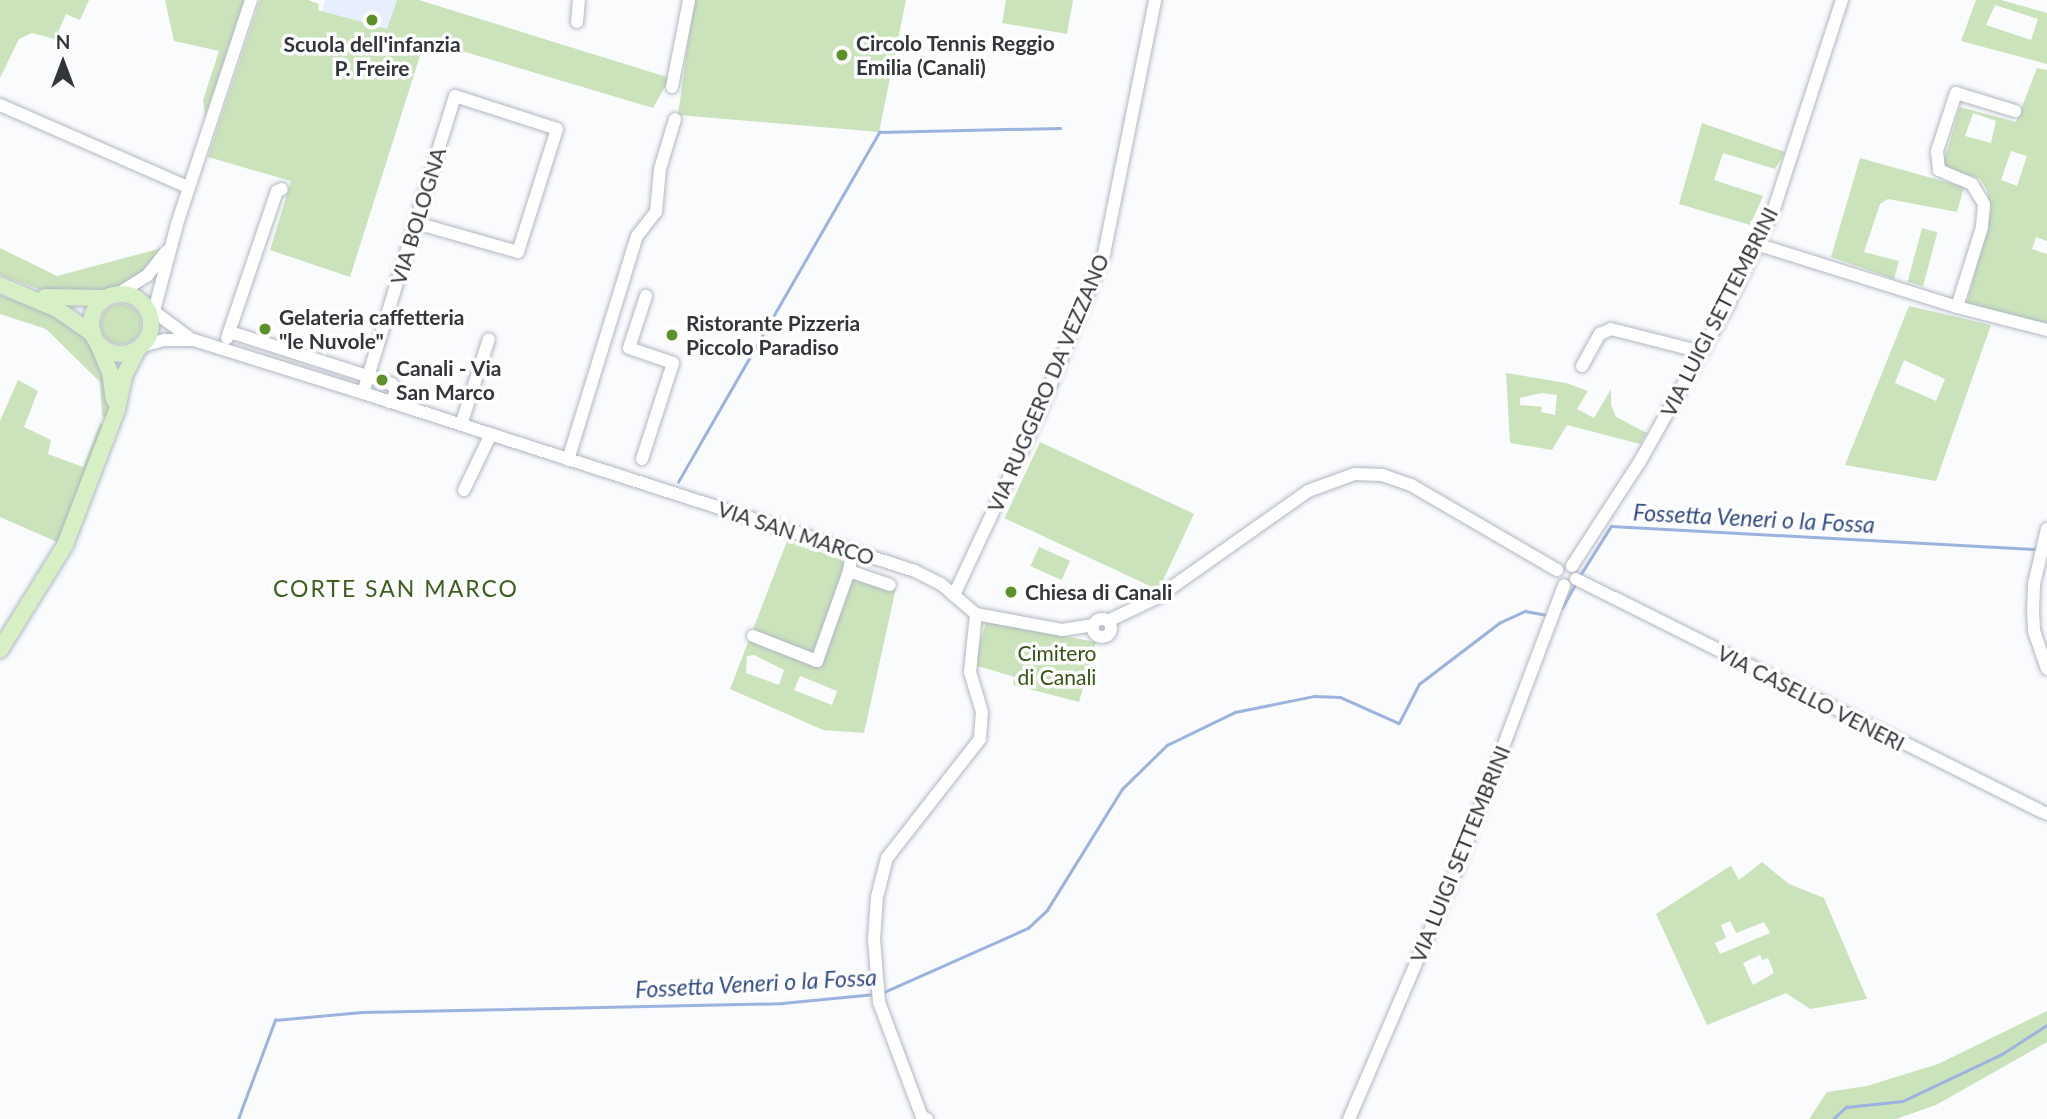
<!DOCTYPE html>
<html>
<head>
<meta charset="utf-8">
<style>
  body { margin:0 }
  #map { position:relative; width:2047px; height:1119px; overflow:hidden; background:#f9fbfd; font-family:Lato,sans-serif }
  div>[style] { position:absolute }
  .built>* { inset:0; background:#e7effe }
  .green>* { inset:0; background:#cbe3bb; transform-origin:0 0 }
  .round { border-radius:50% }
  .stream>* { height:2.5px; margin:-1.25px; padding:0 1.25px; transform-origin:1.25px; border-radius:1.25px; background:#9cb3e0 }
  .roads { filter:drop-shadow(0 0 2px #b1b7c3) drop-shadow(0 0 2px #b1b7c3) }
  .minor>* { height:12px; margin:-6px; padding:0 6px; transform-origin:6px; border-radius:6px; background:#fff }
  .minor>.ring { margin:-6px; padding:0; box-sizing:content-box; background:none; border:12px solid #fff; border-radius:50% }
  .major>* { height:16px; margin:-8px; padding:0 8px; transform-origin:8px; border-radius:8px; background:#d7efc5 }
  .major>.ring { margin:-8px; padding:0; box-sizing:content-box; background:none; border:16px solid #d7efc5; border-radius:50% }
  .dots>* { width:19px; height:19px; translate:-50% -50%; box-sizing:border-box; border:4px solid #fff; border-radius:50% }
  span { translate:-50% -50%; white-space:nowrap; text-align:center; line-height:1.15; -webkit-text-stroke:7px #fff; paint-order:stroke }
  .poi-label { font-size:21px; color:#32353a; font-weight:700 }
  .left { translate:0 -50%; text-align:left }
  .street-label { font-size:21px; color:#32353a }
  .park-label { font-size:21px; color:#335413 }
  .water-label { font-size:23px; color:#334d86; font-style:italic }
  .neighbourhood-label { font-size:23px; color:#3c5e1e; letter-spacing:2px }
  .north { position:absolute; left:28px; top:28px; width:70px; height:70px; -webkit-text-stroke:5px #fff; paint-order:stroke; rotate:0deg; font-size:19px; font-weight:700; line-height:28px; text-align:center; color:#32353a }
  .north::after { content:''; display:block; margin:auto; width:24px; height:32px; background:#32353a; clip-path:polygon(50% 0,100% 100%,50% 72%,0 100%) }
</style>
</head>
<body>
<div id="map">
  <div class="built">
    <i style="clip-path:polygon(325px 0,397px 0,387px 30px,322px 11px)"></i>
  </div>
  <div class="green">
    <i style="clip-path:polygon(0 0,89px 0,80px 20px,66px 14px,55px 39px,32px 33px,19px 39px,0 78px)"></i>
    <i style="clip-path:polygon(165px 0,248px 0,205px 116px,203px 100px,219px 51px,174px 41px)"></i>
    <i style="clip-path:polygon(260px 0,308px 0,319px 4px,318px 10px,387px 29px,397px 0,419px 0,670px 78px,653px 108px,425px 40px,350px 277px,270px 250px,291px 181px,208px 157px)"></i>
    <i style="clip-path:polygon(694px 0,906px 0,879px 132px,678px 115px)"></i>
    <i style="clip-path:polygon(1006px 0,1073px 0,1067px 34px,1002px 23px)"></i>
    <i style="clip-path:polygon(evenodd,1976px 0,2001px 0,2047px 13px,2047px 64px,1961px 41px,1976px 0,1995px 5px,2038px 19px,2031px 40px,1986px 25px,1995px 5px)"></i>
    <i style="clip-path:polygon(evenodd,2037px 68px,2047px 70px,2047px 241px,2036px 237px,2032px 249px,2047px 254px,2047px 325px,1967px 303px,1991px 211px,1987px 190px,1980px 179px,1942px 167px,1960px 107px,2016px 122px,2037px 68px,1973px 113px,1996px 121px,1991px 143px,1965px 136px,1973px 113px,2037px 68px,2011px 151px,2027px 156px,2017px 186px,2001px 180px,2011px 151px)"></i>
    <i style="clip-path:polygon(1702px 123px,1785px 152px,1775px 169px,1723px 153px,1714px 180px,1763px 196px,1750px 225px,1679px 204px)"></i>
    <i style="clip-path:polygon(1860px 158px,1964px 187px,1957px 212px,1888px 199px,1880px 204px,1864px 252px,1899px 261px,1894px 279px,1831px 257px)"></i>
    <i style="left:1922px;top:228px;width:16px;height:56px;rotate:15deg"></i>
    <i style="clip-path:polygon(0 248px,57px 276px,162px 248px,153px 265px,114px 293px,41px 290px,0 275px)"></i>
    <i style="clip-path:polygon(0 295px,56px 315px,81px 331px,101px 365px,109px 396px,108px 419px,102px 416px,100px 382px,46px 329px,0 314px)"></i>
    <i class="round" style="left:101px;top:304px;width:40px;height:40px"></i>
    <i style="clip-path:polygon(evenodd,1909px 306px,1991px 325px,1936px 481px,1845px 465px,1909px 306px,1904px 360px,1945px 379px,1936px 401px,1895px 383px,1904px 360px)"></i>
    <i style="clip-path:polygon(evenodd,1506px 373px,1566px 383px,1588px 391px,1577px 409px,1594px 418px,1611px 389px,1611px 405px,1616px 417px,1647px 433px,1640px 444px,1567px 425px,1552px 450px,1510px 443px,1506px 373px,1542px 393px,1557px 395px,1555px 415px,1541px 412px,1542px 407px,1520px 405px,1520px 398px,1542px 393px)"></i>
    <i style="clip-path:polygon(18px 380px,38px 391px,24px 427px,51px 440px,48px 454px,83px 467px,100px 423px,110px 429px,57px 542px,0 517px,0 421px)"></i>
    <i style="left:1040px;top:442px;width:170px;height:84px;rotate:25deg"></i>
    <i style="clip-path:polygon(evenodd,787px 541px,850px 562px,849px 571px,896px 588px,864px 733px,823px 730px,730px 689px,787px 541px,754px 655px,784px 670px,779px 685px,746px 673px,747px 656px,754px 655px,787px 541px,800px 676px,837px 691px,832px 705px,794px 690px,800px 676px)"></i>
    <i style="left:1039px;top:547px;width:34px;height:21px;rotate:24deg"></i>
    <i style="clip-path:polygon(986px 622px,1096px 642px,1079px 702px,1013px 685px,1015px 677px,974px 665px)"></i>
    <i style="clip-path:polygon(evenodd,1762px 862px,1789px 884px,1824px 898px,1867px 999px,1810px 1009px,1786px 993px,1707px 1025px,1656px 914px,1727px 868px,1731px 866px,1739px 880px,1762px 862px,1730px 921px,1736px 933px,1764px 922px,1770px 933px,1720px 954px,1715px 943px,1726px 938px,1721px 925px,1730px 921px,1762px 862px,1760px 955px,1762px 960px,1768px 958px,1774px 973px,1753px 985px,1743px 963px,1760px 955px)"></i>
    <i style="clip-path:polygon(2047px 1011px,2047px 1042px,1936px 1105px,1896px 1119px,1809px 1119px,1827px 1092px,1867px 1086px,1938px 1064px)"></i>
  </div>
  <div class="stream">
    <i style="left:678px;top:482px;width:404px;rotate:-60.1deg"></i>
    <i style="left:879px;top:132px;width:181px;rotate:-1.3deg"></i>
    <i style="left:1579px;top:577px;width:60px;rotate:-57.9deg"></i>
    <i style="left:1611px;top:526px;width:427px;rotate:3.1deg"></i>
    <i style="left:1562px;top:608px;width:29px;rotate:-61deg"></i>
    <i style="left:882px;top:993px;width:160px;rotate:-24deg"></i>
    <i style="left:1028px;top:928px;width:26px;rotate:-43deg"></i>
    <i style="left:1047px;top:910px;width:142px;rotate:-58.2deg"></i>
    <i style="left:1122px;top:789px;width:63px;rotate:-44.4deg"></i>
    <i style="left:1167px;top:745px;width:76px;rotate:-25.9deg"></i>
    <i style="left:1235px;top:712px;width:81px;rotate:-11.4deg"></i>
    <i style="left:1314px;top:696px;width:26px;rotate:2deg"></i>
    <i style="left:1340px;top:697px;width:64px;rotate:23.8deg"></i>
    <i style="left:1399px;top:723px;width:44px;rotate:-62.9deg"></i>
    <i style="left:1419px;top:684px;width:101px;rotate:-37.3deg"></i>
    <i style="left:1499px;top:623px;width:29px;rotate:-25deg"></i>
    <i style="left:1525px;top:611px;width:22px;rotate:10deg"></i>
    <i style="left:238px;top:1119px;width:106px;rotate:-69.5deg"></i>
    <i style="left:275px;top:1020px;width:87px;rotate:-5.3deg"></i>
    <i style="left:362px;top:1012px;width:420px;rotate:-1.2deg"></i>
    <i style="left:782px;top:1003px;width:93px;rotate:-5.5deg"></i>
    <i style="left:1833px;top:1119px;width:18px;rotate:-43deg"></i>
    <i style="left:1846px;top:1107px;width:57px;rotate:-6deg"></i>
    <i style="left:1903px;top:1101px;width:110px;rotate:-25.4deg"></i>
    <i style="left:2002px;top:1054px;width:54px;rotate:-32.8deg"></i>
  </div>
  <div class="roads">
    <div class="minor">
      <i style="left:577px;top:22px;width:22px;rotate:-85deg"></i>
      <i style="left:672px;top:87px;width:89px;rotate:-78.9deg"></i>
      <i style="left:0;top:105px;width:205px;rotate:23.6deg"></i>
      <i style="left:1756px;top:244px;width:211px;rotate:17.4deg"></i>
      <i style="left:1957px;top:307px;width:93px;rotate:14.3deg"></i>
      <i style="left:116px;top:295px;width:36px;rotate:-32deg"></i>
      <i style="left:147px;top:276px;width:31px;rotate:-52deg"></i>
      <i style="left:144px;top:304px;width:59px;rotate:36.7deg"></i>
      <i style="left:1957px;top:307px;width:84px;rotate:-72.6deg"></i>
      <i style="left:1982px;top:227px;width:23px;rotate:-85deg"></i>
      <i style="left:1984px;top:204px;width:23px;rotate:-121deg"></i>
      <i style="left:1972px;top:184px;width:36px;rotate:-157deg"></i>
      <i style="left:1939px;top:170px;width:19px;rotate:-96deg"></i>
      <i style="left:1937px;top:151px;width:61px;rotate:-71.9deg"></i>
      <i style="left:1956px;top:93px;width:62px;rotate:17deg"></i>
      <i style="left:151px;top:322px;width:101px;rotate:-75.1deg"></i>
      <i style="left:177px;top:224px;width:236px;rotate:-71.7deg"></i>
      <i style="left:230px;top:332px;width:170px;rotate:17.8deg"></i>
      <i style="left:392px;top:384px;width:9px;rotate:63deg"></i>
      <i style="left:396px;top:392px;width:12px;rotate:121deg"></i>
      <i style="left:227px;top:338px;width:155px;rotate:-71.2deg"></i>
      <i style="left:277px;top:191px;width:5px;rotate:-22deg"></i>
      <i style="left:142px;top:346px;width:24px;rotate:-15deg"></i>
      <i style="left:165px;top:340px;width:29px"></i>
      <i style="left:194px;top:340px;width:177px;rotate:17.4deg"></i>
      <i style="left:363px;top:393px;width:580px;rotate:17.87deg"></i>
      <i style="left:915px;top:571px;width:29px;rotate:27deg"></i>
      <i style="left:941px;top:584px;width:46px;rotate:40.6deg"></i>
      <i style="left:976px;top:614px;width:87px;rotate:10.5deg"></i>
      <i style="left:1062px;top:630px;width:32px;rotate:-9deg"></i>
      <i style="left:1582px;top:366px;width:37px;rotate:-61deg"></i>
      <i style="left:1600px;top:334px;width:12px;rotate:-24deg"></i>
      <i style="left:1611px;top:329px;width:94px;rotate:14.2deg"></i>
      <i style="left:363px;top:393px;width:106px;rotate:-72.9deg"></i>
      <i style="left:394px;top:292px;width:205px;rotate:-72.7deg"></i>
      <i style="left:455px;top:96px;width:107px;rotate:17.9deg"></i>
      <i style="left:557px;top:129px;width:129px;rotate:107.6deg"></i>
      <i style="left:518px;top:252px;width:106px;rotate:-164.1deg"></i>
      <i style="left:461px;top:425px;width:90px;rotate:-72deg"></i>
      <i style="left:642px;top:459px;width:101px;rotate:-72.1deg"></i>
      <i style="left:673px;top:363px;width:46px;rotate:-161.2deg"></i>
      <i style="left:629px;top:348px;width:55px;rotate:-71.9deg"></i>
      <i style="left:568px;top:460px;width:234px;rotate:-72.9deg"></i>
      <i style="left:637px;top:236px;width:31px;rotate:-52deg"></i>
      <i style="left:656px;top:212px;width:43px;rotate:-84.7deg"></i>
      <i style="left:660px;top:169px;width:52px;rotate:-73.3deg"></i>
      <i style="left:464px;top:490px;width:62px;rotate:-64.3deg"></i>
      <i style="left:2047px;top:529px;width:57px;rotate:103.3deg"></i>
      <i style="left:2034px;top:584px;width:26px;rotate:92deg"></i>
      <i style="left:2033px;top:610px;width:21px;rotate:87deg"></i>
      <i style="left:2034px;top:631px;width:40px;rotate:71.1deg"></i>
      <i style="left:852px;top:552px;width:19px;rotate:99deg"></i>
      <i style="left:849px;top:571px;width:43px;rotate:18.9deg"></i>
      <i style="left:1572px;top:566px;width:123px;rotate:-57deg"></i>
      <i style="left:1639px;top:463px;width:184px;rotate:-60.6deg"></i>
      <i style="left:1729px;top:303px;width:104px;rotate:-64.4deg"></i>
      <i style="left:1774px;top:209px;width:220px;rotate:-72deg"></i>
      <i style="left:1576px;top:579px;width:526px;rotate:26.52deg"></i>
      <i style="left:954px;top:595px;width:203px;rotate:-64.9deg"></i>
      <i style="left:1040px;top:411px;width:170px;rotate:-67.8deg"></i>
      <i style="left:1104px;top:254px;width:259px;rotate:-78.6deg"></i>
      <i class="ring" style="left:1093px;top:619px;width:6px;height:6px"></i>
      <i style="left:1108px;top:621px;width:55px;rotate:-25.6deg"></i>
      <i style="left:1158px;top:597px;width:184px;rotate:-35.2deg"></i>
      <i style="left:1308px;top:491px;width:50px;rotate:-19.9deg"></i>
      <i style="left:1355px;top:474px;width:27px;rotate:2deg"></i>
      <i style="left:1382px;top:475px;width:31px;rotate:19deg"></i>
      <i style="left:1411px;top:485px;width:169px;rotate:30.2deg"></i>
      <i style="left:753px;top:636px;width:69px;rotate:21.3deg"></i>
      <i style="left:817px;top:661px;width:96px;rotate:-70.4deg"></i>
      <i style="left:927px;top:1119px;width:5px;rotate:-158deg"></i>
      <i style="left:922px;top:1117px;width:123px;rotate:-110.5deg"></i>
      <i style="left:879px;top:1002px;width:63px;rotate:-94.5deg"></i>
      <i style="left:874px;top:939px;width:42px;rotate:-85.9deg"></i>
      <i style="left:877px;top:897px;width:40px;rotate:-75.6deg"></i>
      <i style="left:887px;top:858px;width:151px;rotate:-52deg"></i>
      <i style="left:980px;top:739px;width:27px;rotate:-86deg"></i>
      <i style="left:982px;top:712px;width:42px;rotate:-106.7deg"></i>
      <i style="left:970px;top:672px;width:58px;rotate:-84.1deg"></i>
      <i style="left:1349px;top:1119px;width:275px;rotate:-66.7deg"></i>
      <i style="left:1458px;top:866px;width:300px;rotate:-69.3deg"></i>
    </div>
    <div class="major">
      <i style="left:0;top:285px;width:62px;rotate:22.8deg"></i>
      <i style="left:57px;top:309px;width:44px;rotate:34.8deg"></i>
      <i class="ring" style="left:91px;top:294px;width:44px;height:44px"></i>
      <i style="left:45px;top:297px;width:61px;rotate:0.9deg"></i>
      <i style="left:98px;top:344px;width:30px;rotate:67deg"></i>
      <i style="left:110px;top:372px;width:27px;rotate:82deg"></i>
      <i style="left:0;top:650px;width:123px;rotate:-58.2deg"></i>
      <i style="left:65px;top:545px;width:145px;rotate:-68.9deg"></i>
      <i style="left:117px;top:410px;width:35px;rotate:-78deg"></i>
      <i style="left:124px;top:376px;width:30px;rotate:-63deg"></i>
    </div>
  </div>
  <div class="dots">
    <i style="left:372px;top:20px;background:#5c912a"></i>
    <i style="left:842px;top:55px;background:#5c912a"></i>
    <i style="left:265px;top:329px;background:#5c912a"></i>
    <i style="left:672px;top:335px;background:#5c912a"></i>
    <i style="left:382px;top:380px;background:#5c912a"></i>
    <i style="left:1011px;top:592px;background:#5c912a"></i>
  </div>
  <div class="poi-label">
    <span class="left" style="left:856px;top:55px">Circolo Tennis Reggio<br>Emilia (Canali)</span>
    <span style="left:372px;top:56px">Scuola dell'infanzia<br>P. Freire</span>
    <span class="left" style="left:279px;top:329px">Gelateria caffetteria<br>"le Nuvole"</span>
    <span class="left" style="left:686px;top:335px">Ristorante Pizzeria<br>Piccolo Paradiso</span>
    <span class="left" style="left:396px;top:380px">Canali - Via<br>San Marco</span>
    <span class="left" style="left:1025px;top:592px">Chiesa di Canali</span>
  </div>
  <div class="street-label">
    <span style="left:418px;top:216px;rotate:-73deg">VIA BOLOGNA</span>
    <span style="left:1719px;top:312px;rotate:-63deg">VIA LUIGI SETTEMBRINI</span>
    <span style="left:1048px;top:383px;rotate:-67deg">VIA RUGGERO DA VEZZANO</span>
    <span style="left:796px;top:533px;rotate:18deg">VIA SAN MARCO</span>
    <span style="left:1811px;top:698px;rotate:27deg">VIA CASELLO VENERI</span>
    <span style="left:1460px;top:854px;rotate:-68deg">VIA LUIGI SETTEMBRINI</span>
  </div>
  <div class="park-label">
    <span style="left:1057px;top:665px">Cimitero<br>di Canali</span>
  </div>
  <div class="water-label">
    <span style="left:1754px;top:518px;rotate:3deg">Fossetta Veneri o la Fossa</span>
    <span style="left:756px;top:983px;rotate:-3deg">Fossetta Veneri o la Fossa</span>
  </div>
  <div class="neighbourhood-label">
    <span style="left:396px;top:588px">CORTE SAN MARCO</span>
  </div>
  <div class="north">N</div>
</div>
</body>
</html>
